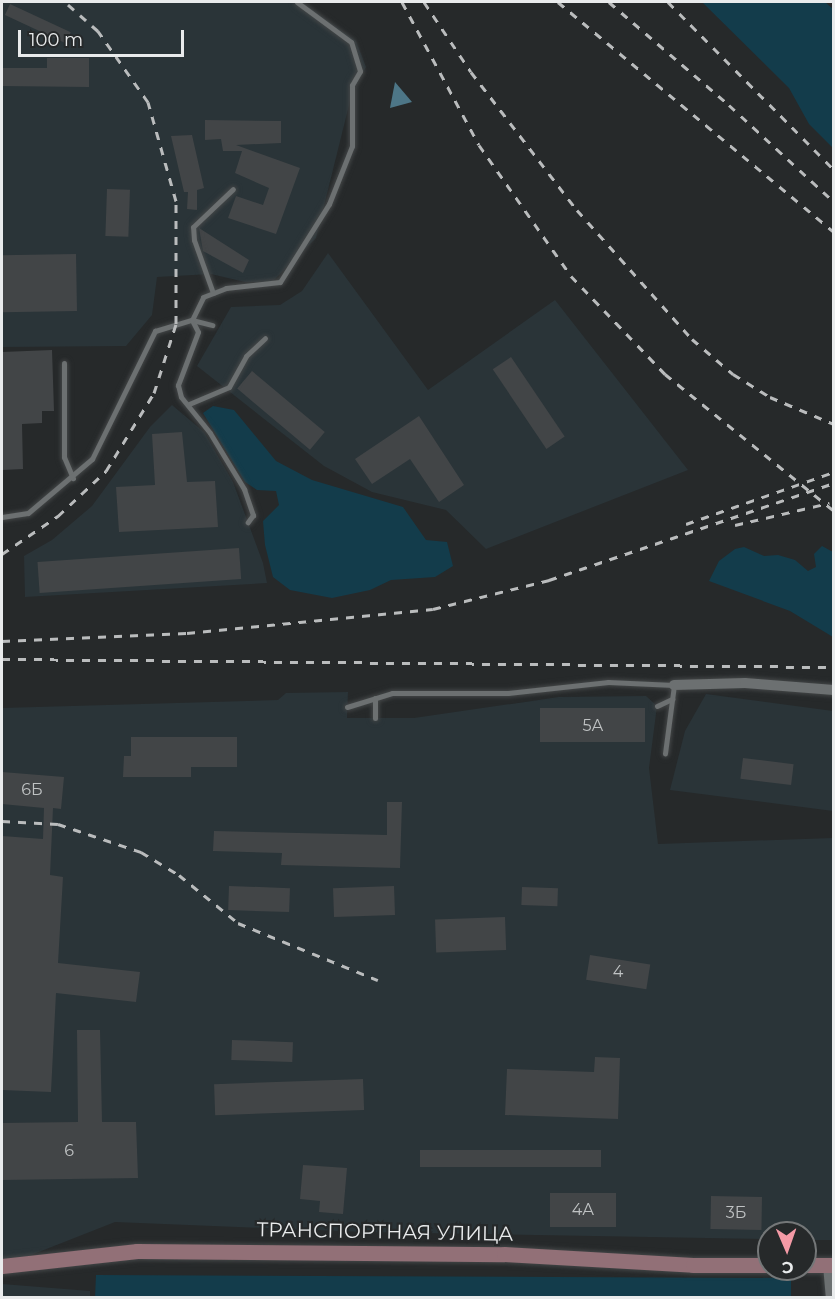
<!DOCTYPE html>
<html>
<head>
<meta charset="utf-8">
<style>
  body { margin:0 }
  #map { position:relative; width:835px; height:1299px; overflow:hidden; background:#26292a; font-family:Montserrat,sans-serif }
  div>[style] { position:absolute }
  .built>* { inset:0; background:#2a3438 }
  .green>* { inset:0; background:#133c4b }
  .water>* { inset:0; background:#4d7687 }
  .building>* { inset:0; background:#424547; transform-origin:0 0 }
  .roads { filter:drop-shadow(0 0 2px #434647) drop-shadow(0 0 2px #434647) }
  .lane>* { height:5px; margin:-2.5px; padding:0 2.5px; transform-origin:2.5px; border-radius:2.5px; background:#6c7071 }
  .street>* { height:10px; margin:-5px; padding:0 5px; transform-origin:5px; border-radius:5px; background:#6c7071 }
  .secondary>* { height:15px; margin:-7.5px; padding:0 7.5px; transform-origin:7.5px; border-radius:7.5px; background:#927077 }
  .rail>* { height:3px; margin-top:-1.5px; transform-origin:0; background:repeating-linear-gradient(90deg,#babcbd 0 8px,transparent 0 16px) }
  span { translate:-50% -50%; white-space:nowrap; text-align:center; line-height:1.15; -webkit-text-stroke:4.5px #26292a; paint-order:stroke }
  .number-label { font-size:16px; color:#bfc2c3 }
  .number-label span { -webkit-text-stroke-width:0 }
  .street-label { font-size:20px; color:#e9ebec }
  .frame { position:absolute; inset:0; border:3px solid #e9ebec; pointer-events:none }
  .north { position:absolute; left:757px; top:1221px; width:60px; height:60px; box-sizing:border-box; background:#26292a; border:2px solid #747778; border-radius:50%; rotate:178deg; font-size:16px; font-weight:700; line-height:24px; text-align:center; color:#e9ebec }
  .north::after { content:''; display:block; margin:auto; width:21px; height:27px; background:#f49aa6; clip-path:polygon(50% 0,100% 100%,50% 72%,0 100%) }
  .scale { position:absolute; left:18px; top:30px; width:166px; height:27px; box-sizing:border-box; border:3px solid #e9ebec; border-top:0; padding-left:8px; font-size:18px; line-height:21px; white-space:nowrap; color:#e9ebec; -webkit-text-stroke:4px #26292a; paint-order:stroke }
</style>
</head>
<body>
<div id="map">
  <div class="built">
    <i style="clip-path:polygon(2px 2px,302px 2px,356px 41px,366px 67px,353px 89px,316px 238px,272px 282px,245px 282px,211px 274px,157px 277px,152px 315px,126px 346px,2px 347px)"></i>
    <i style="clip-path:polygon(328px 253px,428px 390px,555px 300px,688px 470px,486px 549px,446px 510px,372px 492px,324px 466px,197px 366px,231px 307px,280px 305px,302px 291px)"></i>
    <i style="clip-path:polygon(172px 405px,204px 432px,233px 482px,263px 563px,267px 583px,25px 597px,24px 556px,52px 540px,92px 506px,150px 427px)"></i>
    <i style="clip-path:polygon(348px 692px,347px 718px,414px 718px,559px 697px,646px 696px,657px 706px,649px 768px,658px 844px,833px 838px,833px 1240px,805px 1240px,805px 1233px,769px 1233px,769px 1239px,365px 1232px,115px 1222px,21px 1259px,2px 1259px,2px 708px,278px 700px,286px 693px)"></i>
    <i style="clip-path:polygon(706px 694px,833px 711px,833px 811px,670px 790px,685px 731px)"></i>
    <i style="clip-path:polygon(2px 1284px,90px 1291px,90px 1297px,2px 1297px)"></i>
  </div>
  <div class="green">
    <i style="clip-path:polygon(702px 2px,825px 2px,833px 9px,833px 148px,809px 124px,789px 88px)"></i>
    <i style="clip-path:polygon(213px 406px,234px 410px,276px 461px,312px 480px,403px 507px,426px 540px,447px 542px,453px 566px,435px 577px,391px 580px,370px 590px,332px 598px,290px 590px,273px 577px,265px 545px,263px 521px,279px 505px,276px 491px,257px 490px,245px 482px,203px 413px)"></i>
    <i style="clip-path:polygon(822px 546px,833px 552px,833px 637px,790px 611px,709px 581px,719px 561px,735px 549px,744px 547px,764px 556px,778px 555px,795px 560px,808px 571px,816px 567px,814px 554px)"></i>
    <i style="clip-path:polygon(96px 1275px,791px 1278px,791px 1297px,95px 1298px)"></i>
  </div>
  <div class="water">
    <i style="clip-path:polygon(395px 82px,412px 102px,390px 108px)"></i>
  </div>
  <div class="building">
    <i style="left:10px;top:4px;width:67px;height:12px;rotate:25deg"></i>
    <i style="clip-path:polygon(47px 58px,89px 58px,89px 87px,2px 86px,2px 68px,47px 68px)"></i>
    <i style="clip-path:polygon(205px 120px,281px 121px,281px 143px,236px 145px,300px 168px,276px 234px,228px 218px,236px 196px,263px 205px,269px 188px,235px 173px,242px 151px,223px 151px,221px 139px,205px 140px)"></i>
    <i style="clip-path:polygon(192px 135px,204px 188px,197px 190px,197px 210px,187px 209px,188px 192px,184px 192px,171px 136px)"></i>
    <i style="left:107px;top:189px;width:23px;height:47px;rotate:2deg"></i>
    <i style="clip-path:polygon(199px 228px,249px 260px,243px 273px,203px 251px)"></i>
    <i style="left:76px;top:254px;width:57px;height:74px;rotate:89deg"></i>
    <i style="clip-path:polygon(52px 350px,54px 411px,42px 411px,42px 423px,22px 424px,23px 469px,2px 470px,2px 352px)"></i>
    <i style="left:511px;top:357px;width:96px;height:22px;rotate:56deg"></i>
    <i style="left:252px;top:371px;width:95px;height:23px;rotate:40deg"></i>
    <i style="clip-path:polygon(419px 416px,464px 485px,439px 502px,410px 459px,372px 484px,355px 459px)"></i>
    <i style="clip-path:polygon(182px 432px,187px 482px,215px 481px,218px 527px,119px 532px,116px 487px,155px 485px,152px 434px)"></i>
    <i style="left:239px;top:548px;width:31px;height:202px;rotate:86deg"></i>
    <i style="left:645px;top:708px;width:34px;height:105px;rotate:90deg"></i>
    <i style="clip-path:polygon(131px 737px,237px 737px,237px 767px,191px 767px,191px 777px,123px 777px,124px 756px,131px 756px)"></i>
    <i style="left:743px;top:758px;width:51px;height:21px;rotate:7deg"></i>
    <i style="clip-path:polygon(2px 772px,64px 777px,61px 809px,53px 808px,50px 875px,63px 877px,58px 963px,140px 972px,136px 1002px,56px 993px,51px 1092px,2px 1090px,2px 836px,43px 839px,44px 808px,2px 804px)"></i>
    <i style="clip-path:polygon(387px 802px,402px 802px,400px 868px,281px 865px,282px 853px,213px 851px,214px 831px,387px 835px)"></i>
    <i style="left:229px;top:886px;width:61px;height:24px;rotate:2deg"></i>
    <i style="left:394px;top:886px;width:29px;height:61px;rotate:88deg"></i>
    <i style="left:522px;top:887px;width:36px;height:18px;rotate:2deg"></i>
    <i style="left:505px;top:917px;width:33px;height:70px;rotate:88deg"></i>
    <i style="left:590px;top:955px;width:61px;height:25px;rotate:9deg"></i>
    <i style="clip-path:polygon(77px 1030px,100px 1030px,102px 1122px,136px 1122px,138px 1178px,2px 1180px,2px 1123px,78px 1122px)"></i>
    <i style="left:232px;top:1040px;width:61px;height:20px;rotate:2deg"></i>
    <i style="clip-path:polygon(595px 1057px,620px 1058px,618px 1119px,505px 1115px,507px 1069px,594px 1072px)"></i>
    <i style="left:363px;top:1079px;width:31px;height:149px;rotate:88deg"></i>
    <i style="left:420px;top:1150px;width:181px;height:17px"></i>
    <i style="clip-path:polygon(303px 1165px,347px 1168px,343px 1214px,319px 1212px,320px 1201px,300px 1199px)"></i>
    <i style="left:550px;top:1193px;width:66px;height:34px"></i>
    <i style="left:711px;top:1196px;width:51px;height:33px;rotate:1deg"></i>
  </div>
  <div class="roads">
    <div class="lane">
      <i style="left:213px;top:293px;width:56px;rotate:-109.7deg"></i>
      <i style="left:194px;top:240px;width:13px;rotate:-94deg"></i>
      <i style="left:193px;top:227px;width:55px;rotate:-43.5deg"></i>
      <i style="left:192px;top:320px;width:13px;rotate:63deg"></i>
      <i style="left:198px;top:332px;width:57px;rotate:110.7deg"></i>
      <i style="left:178px;top:385px;width:12px;rotate:76deg"></i>
      <i style="left:181px;top:397px;width:46px;rotate:51.1deg"></i>
      <i style="left:210px;top:433px;width:66px;rotate:58.7deg"></i>
      <i style="left:244px;top:489px;width:28px;rotate:71deg"></i>
      <i style="left:253px;top:515px;width:9px;rotate:126deg"></i>
      <i style="left:192px;top:320px;width:21px;rotate:14deg"></i>
      <i style="left:64px;top:363px;width:94px;rotate:90deg"></i>
      <i style="left:64px;top:457px;width:23px;rotate:67deg"></i>
      <i style="left:189px;top:404px;width:43px;rotate:-23deg"></i>
      <i style="left:229px;top:387px;width:35px;rotate:-61deg"></i>
      <i style="left:246px;top:356px;width:26px;rotate:-43deg"></i>
      <i style="left:2px;top:517px;width:26px;rotate:-9deg"></i>
      <i style="left:28px;top:513px;width:84px;rotate:-40.2deg"></i>
      <i style="left:92px;top:459px;width:143px;rotate:-63.8deg"></i>
      <i style="left:155px;top:331px;width:39px;rotate:-17deg"></i>
      <i style="left:192px;top:320px;width:25px;rotate:-64deg"></i>
      <i style="left:203px;top:297px;width:25px;rotate:-21deg"></i>
      <i style="left:226px;top:288px;width:54px;rotate:-6.3deg"></i>
      <i style="left:280px;top:282px;width:92px;rotate:-57.9deg"></i>
      <i style="left:329px;top:204px;width:62px;rotate:-68.4deg"></i>
      <i style="left:352px;top:146px;width:61px;rotate:-90deg"></i>
      <i style="left:352px;top:85px;width:16px;rotate:-60deg"></i>
      <i style="left:360px;top:71px;width:30px;rotate:-107deg"></i>
      <i style="left:351px;top:42px;width:67px;rotate:-143.5deg"></i>
      <i style="left:375px;top:698px;width:20px;rotate:90deg"></i>
      <i style="left:657px;top:706px;width:17px;rotate:-25deg"></i>
      <i style="left:347px;top:707px;width:47px;rotate:-17.3deg"></i>
      <i style="left:392px;top:693px;width:116px"></i>
      <i style="left:508px;top:693px;width:101px;rotate:-6.3deg"></i>
      <i style="left:608px;top:682px;width:66px;rotate:2.6deg"></i>
      <i style="left:674px;top:685px;width:69px;rotate:97.5deg"></i>
    </div>
    <div class="street">
      <i style="left:674px;top:685px;width:71px;rotate:-1.6deg"></i>
      <i style="left:745px;top:683px;width:89px;rotate:4.5deg"></i>
      <i style="left:828px;top:1265px;width:33px;rotate:85deg"></i>
    </div>
    <div class="secondary">
      <i style="left:805px;top:1265px;width:29px"></i>
      <i style="left:2px;top:1266px;width:136px;rotate:-6.3deg"></i>
      <i style="left:137px;top:1251px;width:367px;rotate:0.5deg"></i>
      <i style="left:504px;top:1254px;width:189px;rotate:3.3deg"></i>
      <i style="left:693px;top:1265px;width:76px"></i>
    </div>
  </div>
  <div class="rail">
    <i style="left:402px;top:2px;width:162px;rotate:61.7deg"></i>
    <i style="left:479px;top:145px;width:160px;rotate:54.9deg"></i>
    <i style="left:571px;top:276px;width:136px;rotate:46.2deg"></i>
    <i style="left:665px;top:374px;width:218px;rotate:39deg"></i>
    <i style="left:424px;top:2px;width:84px;rotate:56.1deg"></i>
    <i style="left:471px;top:72px;width:174px;rotate:52.5deg"></i>
    <i style="left:577px;top:210px;width:173px;rotate:48.3deg"></i>
    <i style="left:692px;top:339px;width:54px;rotate:40.5deg"></i>
    <i style="left:733px;top:374px;width:44px;rotate:31.9deg"></i>
    <i style="left:770px;top:397px;width:69px;rotate:22.9deg"></i>
    <i style="left:558px;top:2px;width:359px;rotate:39.8deg"></i>
    <i style="left:609px;top:2px;width:158px;rotate:40.6deg"></i>
    <i style="left:729px;top:105px;width:143px;rotate:42.7deg"></i>
    <i style="left:668px;top:2px;width:236px;rotate:45.3deg"></i>
    <i style="left:686px;top:524px;width:157px;rotate:-19.4deg"></i>
    <i style="left:735px;top:525px;width:97px;rotate:-13.2deg"></i>
    <i style="left:2px;top:554px;width:68px;rotate:-34.2deg"></i>
    <i style="left:58px;top:516px;width:66px;rotate:-43.2deg"></i>
    <i style="left:106px;top:471px;width:92px;rotate:-58.4deg"></i>
    <i style="left:154px;top:393px;width:72px;rotate:-72.3deg"></i>
    <i style="left:176px;top:324px;width:123px;rotate:-90deg"></i>
    <i style="left:176px;top:201px;width:103px;rotate:-105.8deg"></i>
    <i style="left:148px;top:102px;width:87px;rotate:-125.2deg"></i>
    <i style="left:98px;top:31px;width:44px;rotate:-138.7deg"></i>
    <i style="left:2px;top:641px;width:185px;rotate:-2.5deg"></i>
    <i style="left:187px;top:633px;width:247px;rotate:-5.6deg"></i>
    <i style="left:433px;top:609px;width:120px;rotate:-14deg"></i>
    <i style="left:549px;top:580px;width:301px;rotate:-18.8deg"></i>
    <i style="left:2px;top:659px;width:832px;rotate:0.55deg"></i>
    <i style="left:2px;top:821px;width:56px;rotate:3.1deg"></i>
    <i style="left:58px;top:824px;width:88px;rotate:18.6deg"></i>
    <i style="left:141px;top:852px;width:44px;rotate:31.2deg"></i>
    <i style="left:179px;top:875px;width:76px;rotate:39.1deg"></i>
    <i style="left:238px;top:923px;width:151px;rotate:22.2deg"></i>
  </div>
  <div class="number-label">
    <span style="left:593px;top:726px">5А</span>
    <span style="left:32px;top:790px">6Б</span>
    <span style="left:618px;top:972px">4</span>
    <span style="left:69px;top:1151px">6</span>
    <span style="left:583px;top:1210px">4А</span>
    <span style="left:736px;top:1213px">3Б</span>
  </div>
  <div class="street-label">
    <span style="left:385px;top:1232px;rotate:1deg">ТРАНСПОРТНАЯ УЛИЦА</span>
  </div>
  <div class="frame"></div>
  <div class="north">С</div>
  <div class="scale">100 m</div>
</div>
</body>
</html>
